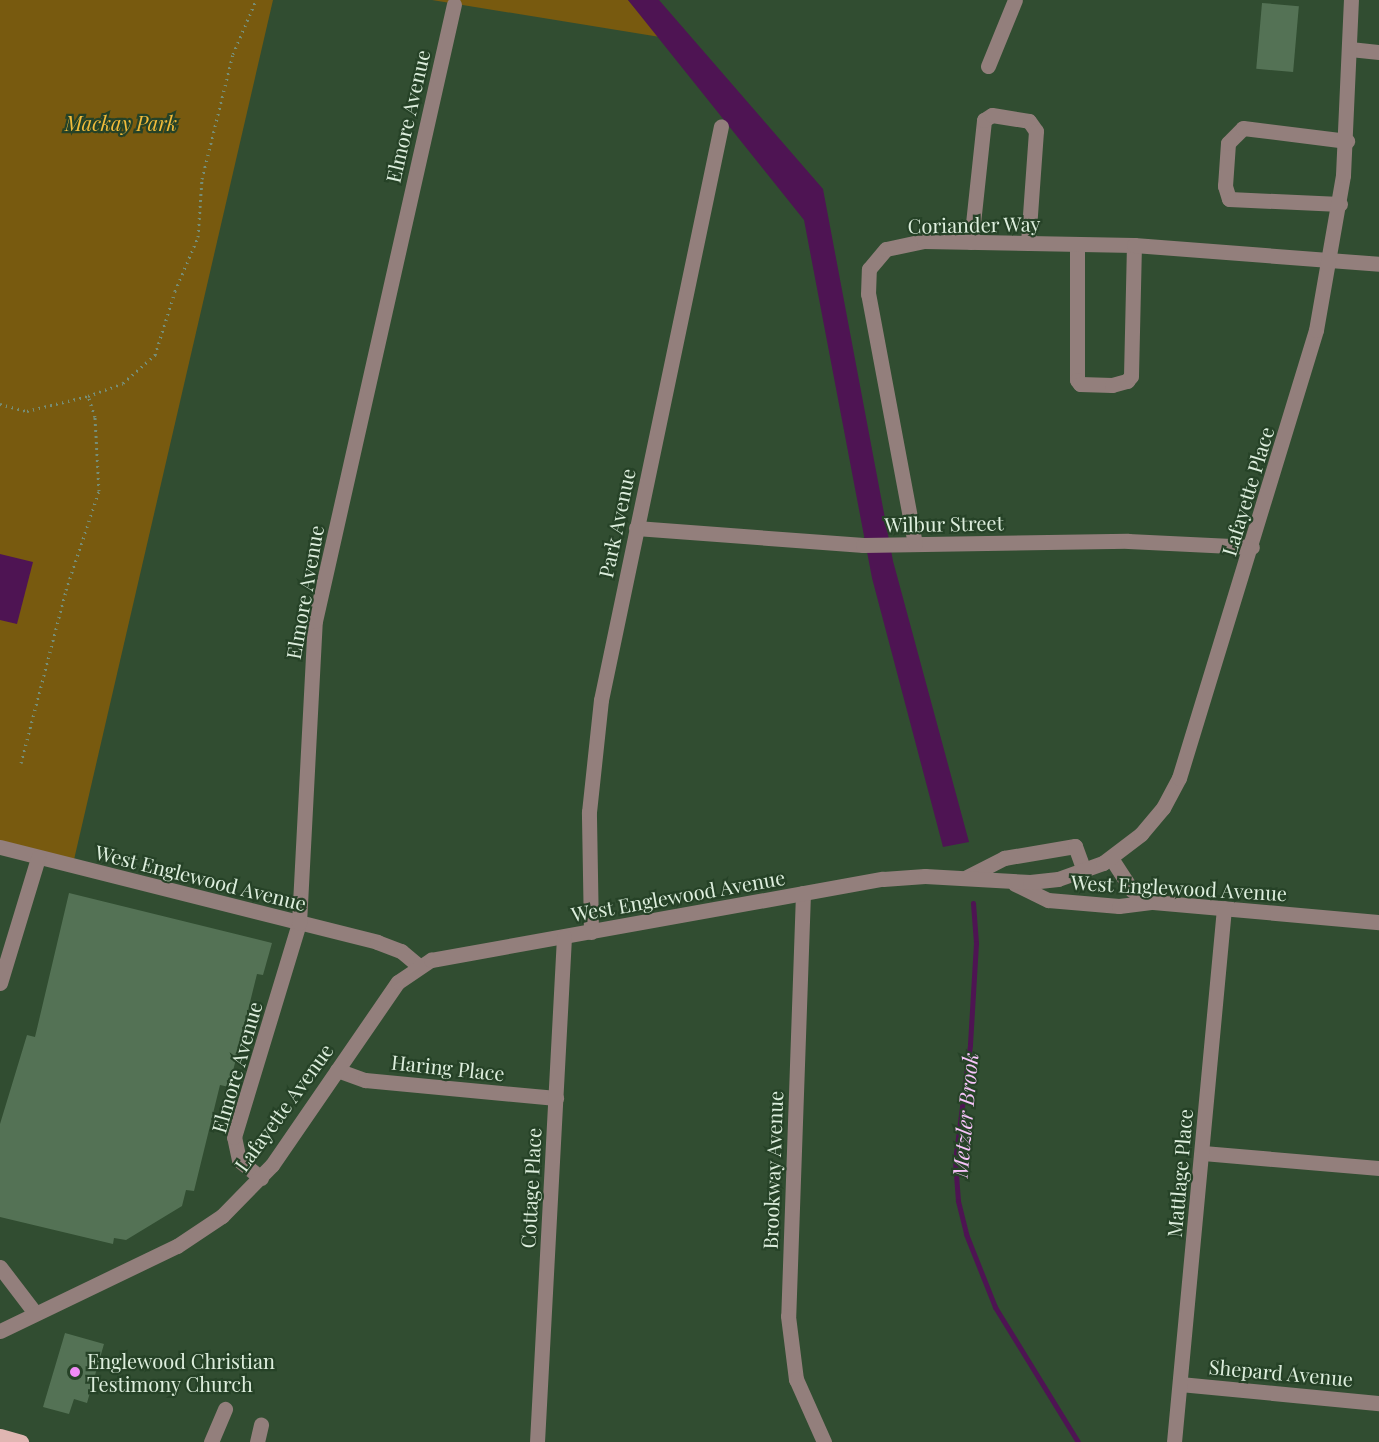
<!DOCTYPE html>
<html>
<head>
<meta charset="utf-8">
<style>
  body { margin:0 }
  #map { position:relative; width:1379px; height:1442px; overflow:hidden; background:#314d31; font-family:"Playfair Display",serif }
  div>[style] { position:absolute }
  .green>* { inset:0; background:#785a0f }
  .water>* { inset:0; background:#4e1453 }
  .stream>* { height:5px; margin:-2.5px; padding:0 2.5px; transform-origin:2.5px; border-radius:2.5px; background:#4e1453 }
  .building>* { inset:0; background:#547255; transform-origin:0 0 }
  .path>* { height:3px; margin-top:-1.5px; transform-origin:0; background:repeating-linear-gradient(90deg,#768e76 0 1.5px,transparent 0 6px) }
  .minor>* { height:15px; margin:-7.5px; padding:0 7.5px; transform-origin:7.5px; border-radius:7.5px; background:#937f7c }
  .major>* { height:15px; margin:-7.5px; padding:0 7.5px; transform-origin:7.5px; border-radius:7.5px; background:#e0b6b2 }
  .dots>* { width:16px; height:16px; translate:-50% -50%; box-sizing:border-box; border:3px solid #264227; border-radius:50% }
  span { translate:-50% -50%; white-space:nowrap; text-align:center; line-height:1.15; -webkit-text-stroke:4.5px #264227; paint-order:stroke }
  .street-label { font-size:20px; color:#ded }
  .park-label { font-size:20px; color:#f2bc3b; font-style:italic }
  .poi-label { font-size:20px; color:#ded }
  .left { translate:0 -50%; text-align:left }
  .water-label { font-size:21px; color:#f7c4fa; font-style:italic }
</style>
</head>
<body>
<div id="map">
  <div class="green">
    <i style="clip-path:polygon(0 0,273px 0,73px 864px,0 845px)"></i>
    <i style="clip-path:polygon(432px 0,628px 0,660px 37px)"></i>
  </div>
  <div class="water">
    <i style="clip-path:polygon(628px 0,659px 0,823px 189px,893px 561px,969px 842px,943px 847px,872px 578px,804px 220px)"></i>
    <i style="clip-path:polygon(0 554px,33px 562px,17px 624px,0 620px)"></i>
  </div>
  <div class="stream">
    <i style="left:973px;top:903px;width:40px;rotate:85.7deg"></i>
    <i style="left:976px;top:943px;width:102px;rotate:93.4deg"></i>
    <i style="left:970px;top:1045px;width:117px;rotate:97.4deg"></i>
    <i style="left:955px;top:1161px;width:40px;rotate:85.7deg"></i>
    <i style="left:958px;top:1201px;width:34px;rotate:76deg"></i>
    <i style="left:966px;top:1234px;width:79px;rotate:68.3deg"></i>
    <i style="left:995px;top:1307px;width:158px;rotate:58.4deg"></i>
  </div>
  <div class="building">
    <i style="left:1262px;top:3px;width:37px;height:66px;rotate:5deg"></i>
    <i style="clip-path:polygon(69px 893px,272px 943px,263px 975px,257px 974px,229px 1087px,220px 1085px,194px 1191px,186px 1190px,182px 1206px,126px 1240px,114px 1238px,113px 1244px,0 1217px,0 1124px,27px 1035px,35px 1037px)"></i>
    <i style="clip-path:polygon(65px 1333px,104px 1344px,87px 1403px,74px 1399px,69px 1414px,43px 1407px)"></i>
  </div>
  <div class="path">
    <i style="left:0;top:404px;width:28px;rotate:15deg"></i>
    <i style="left:27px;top:411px;width:63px;rotate:-13.8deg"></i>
    <i style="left:88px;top:396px;width:37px;rotate:-20deg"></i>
    <i style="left:123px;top:383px;width:43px;rotate:-41.2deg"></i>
    <i style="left:155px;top:355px;width:67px;rotate:-72.6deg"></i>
    <i style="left:175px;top:291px;width:59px;rotate:-66.9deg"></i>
    <i style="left:198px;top:237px;width:58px;rotate:-86.1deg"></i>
    <i style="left:202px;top:179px;width:129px;rotate:-76.1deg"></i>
    <i style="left:233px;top:54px;width:59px;rotate:-66.9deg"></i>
    <i style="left:21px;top:763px;width:179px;rotate:-75.4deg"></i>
    <i style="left:66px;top:590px;width:104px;rotate:-71.6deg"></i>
    <i style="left:99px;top:491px;width:74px;rotate:-93.1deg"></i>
    <i style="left:95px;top:417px;width:22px;rotate:-108deg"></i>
  </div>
  <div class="minor">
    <i style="left:1350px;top:49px;width:29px;rotate:6deg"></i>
    <i style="left:988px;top:66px;width:71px;rotate:-67.8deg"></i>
    <i style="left:1340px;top:204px;width:111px;rotate:-177.4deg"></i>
    <i style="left:1229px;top:199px;width:14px;rotate:-107deg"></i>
    <i style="left:1225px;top:186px;width:43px;rotate:-86deg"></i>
    <i style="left:1228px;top:143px;width:21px;rotate:-45deg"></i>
    <i style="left:1243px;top:128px;width:105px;rotate:7.1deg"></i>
    <i style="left:971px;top:242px;width:123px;rotate:-83.9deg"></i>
    <i style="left:984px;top:120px;width:9px;rotate:-32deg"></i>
    <i style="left:992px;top:115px;width:37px;rotate:9deg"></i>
    <i style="left:1029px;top:121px;width:12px;rotate:55deg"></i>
    <i style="left:1036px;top:131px;width:112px;rotate:94.1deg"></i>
    <i style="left:1077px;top:244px;width:136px;rotate:90deg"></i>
    <i style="left:1077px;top:380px;width:5px;rotate:53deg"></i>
    <i style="left:1080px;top:384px;width:32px;rotate:2deg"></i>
    <i style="left:1112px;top:385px;width:16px;rotate:-15deg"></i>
    <i style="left:1127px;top:381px;width:6px;rotate:-51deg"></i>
    <i style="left:1131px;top:376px;width:131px;rotate:-88.7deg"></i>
    <i style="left:636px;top:528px;width:228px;rotate:4.3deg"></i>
    <i style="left:863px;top:545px;width:265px;rotate:-0.9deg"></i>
    <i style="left:1128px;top:541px;width:124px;rotate:2.8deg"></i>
    <i style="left:915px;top:544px;width:254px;rotate:-100.6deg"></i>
    <i style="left:868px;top:294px;width:25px;rotate:-88deg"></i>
    <i style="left:869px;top:269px;width:26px;rotate:-50deg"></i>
    <i style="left:886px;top:249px;width:39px;rotate:-12deg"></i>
    <i style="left:924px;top:241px;width:210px;rotate:1.1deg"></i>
    <i style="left:1134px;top:245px;width:246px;rotate:4.4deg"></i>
    <i style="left:0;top:847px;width:389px;rotate:14.1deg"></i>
    <i style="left:377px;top:942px;width:26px;rotate:21deg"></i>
    <i style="left:401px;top:951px;width:23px;rotate:40deg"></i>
    <i style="left:1111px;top:858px;width:38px;rotate:57deg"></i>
    <i style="left:1132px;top:890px;width:24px;rotate:30deg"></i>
    <i style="left:967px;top:877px;width:42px;rotate:-27.2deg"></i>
    <i style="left:1004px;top:858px;width:72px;rotate:-9.6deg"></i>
    <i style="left:1075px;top:846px;width:27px;rotate:70deg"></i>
    <i style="left:1015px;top:884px;width:37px;rotate:26deg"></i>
    <i style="left:1048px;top:900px;width:71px;rotate:4.8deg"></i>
    <i style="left:1119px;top:906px;width:34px;rotate:-7deg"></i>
    <i style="left:1153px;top:902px;width:227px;rotate:5.1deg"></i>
    <i style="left:803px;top:893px;width:423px;rotate:92deg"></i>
    <i style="left:788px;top:1316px;width:64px;rotate:82.8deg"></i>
    <i style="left:796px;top:1379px;width:69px;rotate:66deg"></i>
    <i style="left:591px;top:932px;width:120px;rotate:-91deg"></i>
    <i style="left:589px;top:812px;width:113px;rotate:-83.9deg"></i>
    <i style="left:601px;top:700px;width:586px;rotate:-78.19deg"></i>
    <i style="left:0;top:983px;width:131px;rotate:-73.1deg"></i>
    <i style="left:337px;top:1070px;width:30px;rotate:20deg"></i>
    <i style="left:365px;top:1080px;width:192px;rotate:5.4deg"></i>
    <i style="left:1203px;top:1153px;width:177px;rotate:4.9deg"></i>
    <i style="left:261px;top:1178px;width:28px;rotate:-141deg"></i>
    <i style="left:239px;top:1160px;width:24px;rotate:-102deg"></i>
    <i style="left:234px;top:1137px;width:224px;rotate:-73.1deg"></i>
    <i style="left:299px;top:923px;width:302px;rotate:-87deg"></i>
    <i style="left:315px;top:621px;width:632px;rotate:-77.3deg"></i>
    <i style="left:0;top:1267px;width:58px;rotate:52.7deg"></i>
    <i style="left:0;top:1331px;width:196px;rotate:-25.7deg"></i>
    <i style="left:177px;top:1246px;width:54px;rotate:-33.7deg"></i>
    <i style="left:222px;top:1216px;width:71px;rotate:-45.6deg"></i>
    <i style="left:272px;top:1165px;width:222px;rotate:-55.5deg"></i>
    <i style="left:398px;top:982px;width:40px;rotate:-34deg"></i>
    <i style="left:431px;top:960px;width:459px;rotate:-10.2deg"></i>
    <i style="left:883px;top:879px;width:42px;rotate:-4.1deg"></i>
    <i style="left:925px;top:876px;width:105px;rotate:3.3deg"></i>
    <i style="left:1030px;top:882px;width:28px;rotate:-6deg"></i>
    <i style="left:1058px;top:879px;width:48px;rotate:-19.6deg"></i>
    <i style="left:1103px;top:863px;width:48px;rotate:-37.3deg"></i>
    <i style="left:1141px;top:834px;width:34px;rotate:-50deg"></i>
    <i style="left:1163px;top:808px;width:34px;rotate:-62deg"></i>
    <i style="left:1179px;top:778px;width:468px;rotate:-73deg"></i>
    <i style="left:1316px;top:330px;width:157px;rotate:-80.1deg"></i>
    <i style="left:1343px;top:175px;width:175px;rotate:-87.4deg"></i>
    <i style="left:1180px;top:1384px;width:200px;rotate:5.5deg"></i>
    <i style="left:211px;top:1442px;width:36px;rotate:-67deg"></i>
    <i style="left:257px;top:1442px;width:18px;rotate:-77deg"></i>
    <i style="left:537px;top:1442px;width:506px;rotate:-86.94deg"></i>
    <i style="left:1174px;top:1442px;width:536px;rotate:-84.65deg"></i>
  </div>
  <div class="major">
    <i style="left:0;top:1436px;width:22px;rotate:16deg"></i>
  </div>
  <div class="dots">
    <i style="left:75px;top:1372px;background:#f08bf6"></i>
  </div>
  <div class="street-label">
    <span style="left:407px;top:116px;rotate:-77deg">Elmore Avenue</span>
    <span style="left:974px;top:224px;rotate:-1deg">Coriander Way</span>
    <span style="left:1247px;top:491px;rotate:-73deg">Lafayette Place</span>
    <span style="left:616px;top:523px;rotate:-78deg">Park Avenue</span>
    <span style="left:944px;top:523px;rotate:-1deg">Wilbur Street</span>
    <span style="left:304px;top:592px;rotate:-80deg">Elmore Avenue</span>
    <span style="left:201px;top:877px;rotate:14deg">West Englewood Avenue</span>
    <span style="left:1179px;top:887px;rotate:3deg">West Englewood Avenue</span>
    <span style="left:678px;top:895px;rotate:-10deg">West Englewood Avenue</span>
    <span style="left:236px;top:1067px;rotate:-74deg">Elmore Avenue</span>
    <span style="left:448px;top:1067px;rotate:6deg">Haring Place</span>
    <span style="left:283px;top:1107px;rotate:-54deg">Lafayette Avenue</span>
    <span style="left:772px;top:1170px;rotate:-88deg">Brookway Avenue</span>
    <span style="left:1179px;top:1173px;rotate:-85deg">Mattlage Place</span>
    <span style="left:530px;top:1188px;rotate:-87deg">Cottage Place</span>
    <span style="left:1281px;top:1372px;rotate:5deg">Shepard Avenue</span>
  </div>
  <div class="park-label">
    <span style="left:121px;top:122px">Mackay Park</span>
  </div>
  <div class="poi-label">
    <span class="left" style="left:87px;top:1372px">Englewood Christian<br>Testimony Church</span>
  </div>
  <div class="water-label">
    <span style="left:964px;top:1115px;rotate:-85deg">Metzler Brook</span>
  </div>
</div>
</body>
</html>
